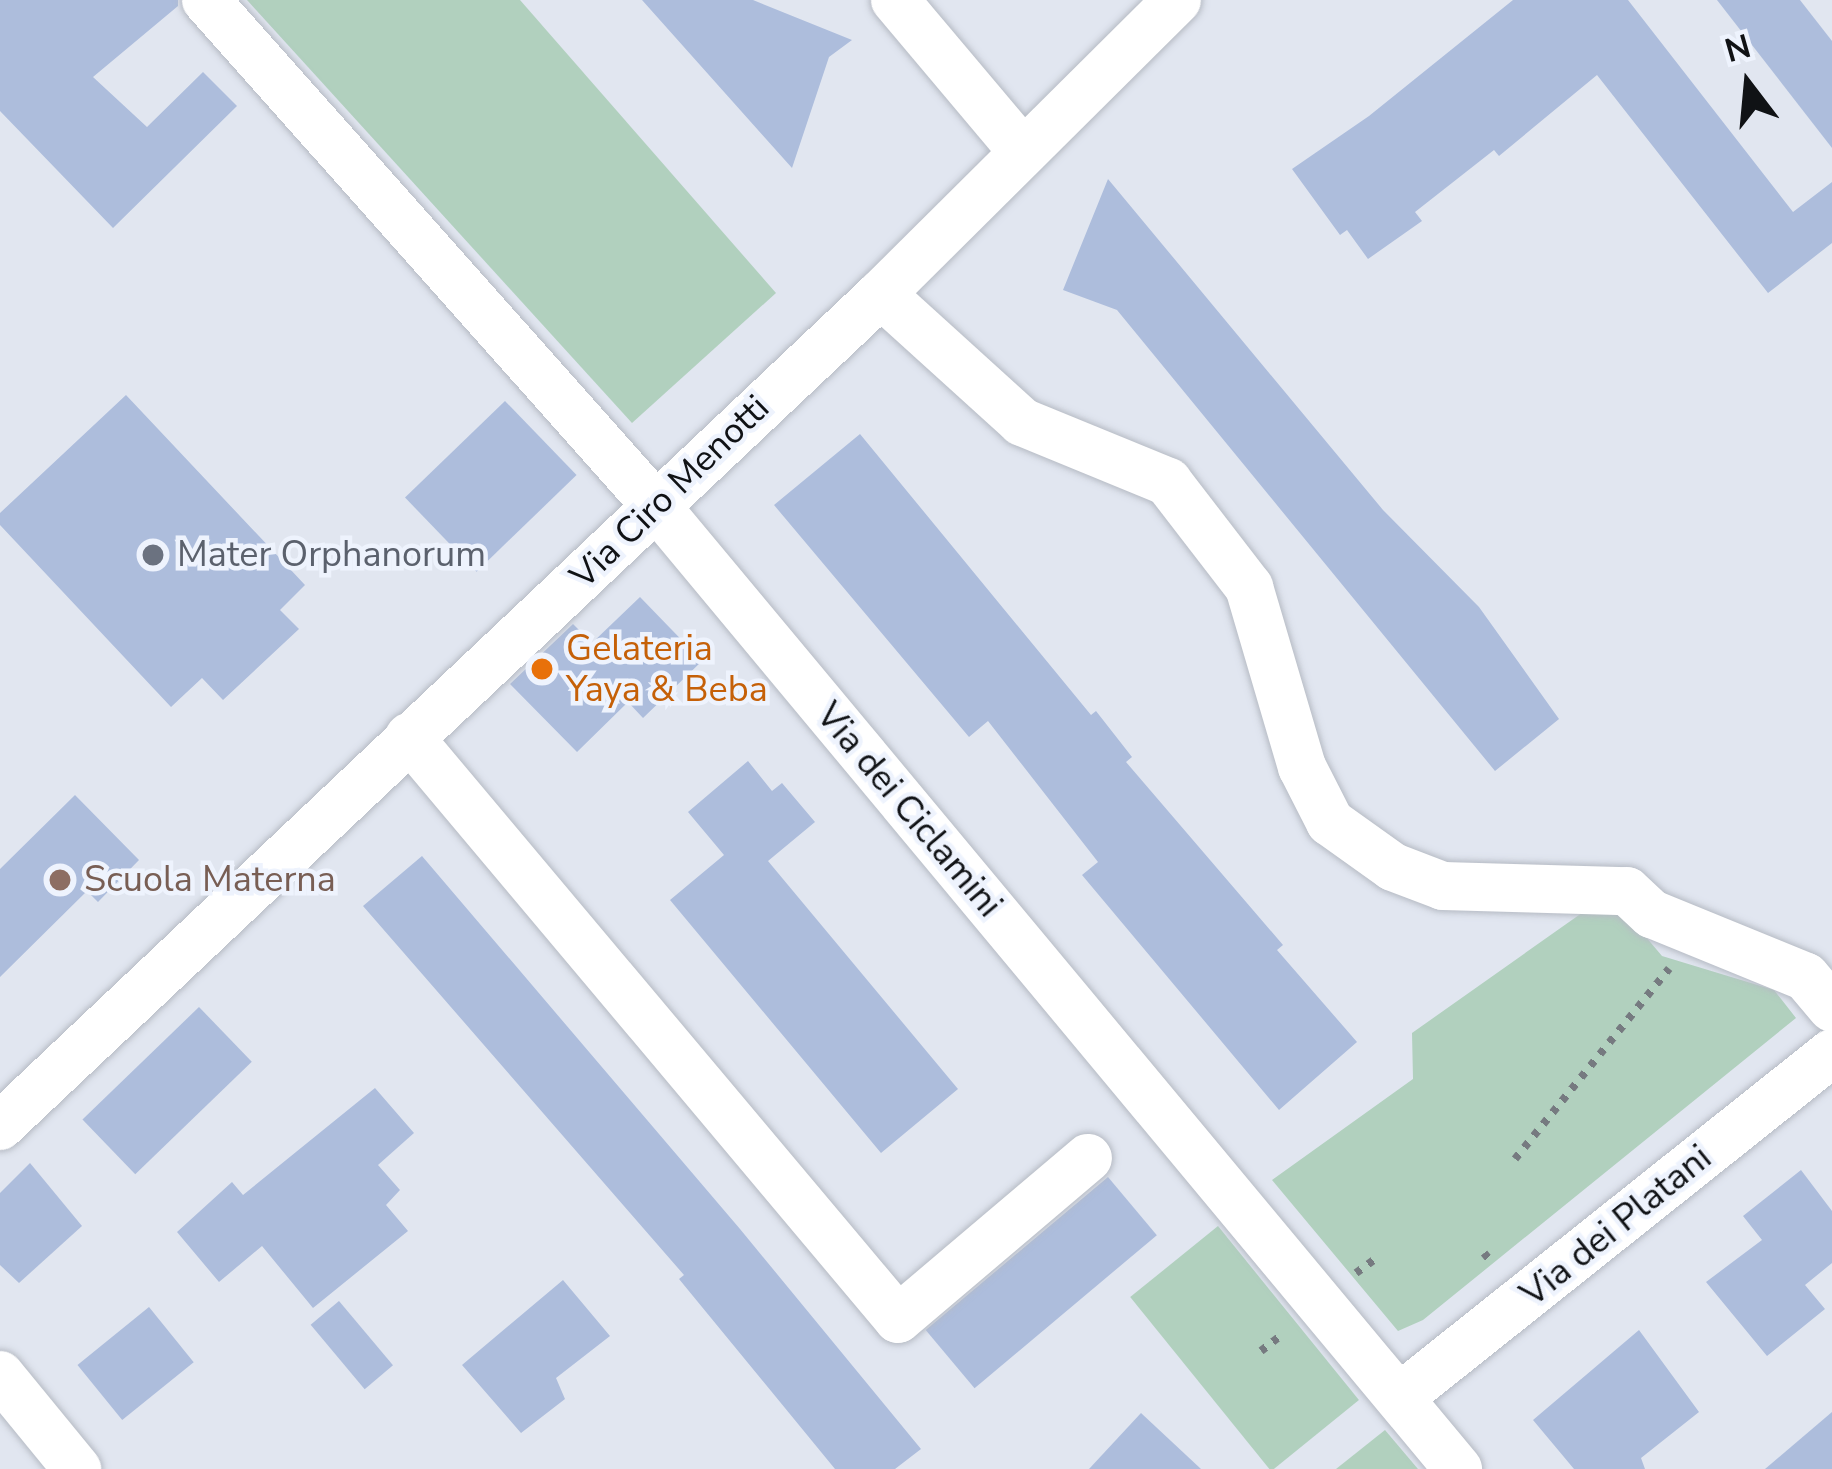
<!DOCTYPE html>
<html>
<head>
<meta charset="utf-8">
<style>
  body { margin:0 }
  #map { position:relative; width:1832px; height:1469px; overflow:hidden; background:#e1e6f0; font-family:"Nunito Sans",sans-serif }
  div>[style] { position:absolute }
  .green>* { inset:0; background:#b1d0be; transform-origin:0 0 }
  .building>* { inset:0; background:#adbddc; transform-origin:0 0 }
  .path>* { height:8px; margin-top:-4px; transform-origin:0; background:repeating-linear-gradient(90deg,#767a80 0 6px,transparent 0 15px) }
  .roads { filter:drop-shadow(0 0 3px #b6bbc4) drop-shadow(0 0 3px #b6bbc4) }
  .minor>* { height:48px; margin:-24px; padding:0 24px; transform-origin:24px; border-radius:24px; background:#fff }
  .dots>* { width:33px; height:33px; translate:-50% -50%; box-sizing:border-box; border:6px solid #eef3fd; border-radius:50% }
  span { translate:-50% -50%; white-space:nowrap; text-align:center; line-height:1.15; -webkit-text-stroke:9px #eef3fd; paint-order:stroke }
  .street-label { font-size:36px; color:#101215 }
  .worship-label { font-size:36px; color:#5b616d }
  .left { translate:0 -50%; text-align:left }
  .food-label { font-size:36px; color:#c56008 }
  .education-label { font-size:36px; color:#785e54 }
  .north { position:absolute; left:1688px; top:24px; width:120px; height:120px; -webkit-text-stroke:9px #eef3fd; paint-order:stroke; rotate:344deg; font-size:33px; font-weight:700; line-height:48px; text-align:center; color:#101215 }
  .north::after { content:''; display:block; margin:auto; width:42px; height:54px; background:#101215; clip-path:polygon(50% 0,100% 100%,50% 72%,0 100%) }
</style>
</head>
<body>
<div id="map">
  <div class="green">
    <i style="clip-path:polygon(247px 0,520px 0,776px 293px,632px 423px)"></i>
    <i style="clip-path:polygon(1596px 903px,1635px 924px,1662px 956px,1774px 990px,1796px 1018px,1423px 1320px,1398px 1331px,1272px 1180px,1413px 1079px,1412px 1033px)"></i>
    <i style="left:1218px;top:1226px;width:224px;height:113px;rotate:51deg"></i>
    <i style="clip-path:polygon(1385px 1430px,1418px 1469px,1336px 1469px)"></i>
  </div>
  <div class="building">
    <i style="clip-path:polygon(0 0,178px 0,178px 6px,93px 77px,147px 127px,203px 72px,237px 106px,113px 228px,0 111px)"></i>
    <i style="clip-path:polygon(642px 0,753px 0,852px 40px,829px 57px,792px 168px)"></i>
    <i style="clip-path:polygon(1513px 0,1628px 0,1793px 212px,1832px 182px,1832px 243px,1768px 293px,1597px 75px,1499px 156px,1494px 150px,1415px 212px,1422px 221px,1368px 259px,1347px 230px,1340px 235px,1292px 169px,1369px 116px)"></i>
    <i style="clip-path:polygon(1717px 0,1800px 0,1832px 41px,1832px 148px)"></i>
    <i style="clip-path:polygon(1108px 179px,1383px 510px,1479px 607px,1559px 719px,1495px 771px,1117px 310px,1063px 290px)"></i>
    <i style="clip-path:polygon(126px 395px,305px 585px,280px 610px,299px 629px,223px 700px,202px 678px,171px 707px,0 525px,0 513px)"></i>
    <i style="left:505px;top:401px;width:103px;height:139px;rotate:46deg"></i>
    <i style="clip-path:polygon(860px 434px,1091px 715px,1096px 711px,1132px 757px,1126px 762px,1283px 945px,1277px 950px,1357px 1042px,1279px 1110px,1082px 875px,1098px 862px,988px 721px,969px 737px,774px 505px)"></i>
    <i style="clip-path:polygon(640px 597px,702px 661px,643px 718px,628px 702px,577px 752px,510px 684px,573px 624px,592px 643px)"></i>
    <i style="clip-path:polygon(748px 761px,772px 791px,782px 783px,815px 822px,768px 861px,958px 1089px,881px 1153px,670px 900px,724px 855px,688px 812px)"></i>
    <i style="clip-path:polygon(75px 795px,139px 860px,98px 902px,87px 891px,0 977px,0 869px)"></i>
    <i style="clip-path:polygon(422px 856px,740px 1229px,921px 1449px,895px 1469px,835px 1469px,679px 1279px,684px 1275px,363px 906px)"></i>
    <i style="left:199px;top:1007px;width:76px;height:162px;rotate:46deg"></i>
    <i style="clip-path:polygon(375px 1088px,414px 1133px,378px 1165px,400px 1190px,386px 1205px,408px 1231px,313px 1308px,262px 1246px,219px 1282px,177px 1232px,232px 1182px,243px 1195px)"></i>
    <i style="clip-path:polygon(30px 1163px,82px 1226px,19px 1283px,0 1265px,0 1193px)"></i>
    <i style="clip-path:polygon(1801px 1170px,1832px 1211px,1832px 1263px,1805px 1285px,1825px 1309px,1767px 1356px,1706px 1282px,1762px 1240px,1743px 1216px)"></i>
    <i style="left:1108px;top:1177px;width:76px;height:238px;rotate:50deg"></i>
    <i style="clip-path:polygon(563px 1280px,610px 1336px,556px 1378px,565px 1399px,521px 1433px,462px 1365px)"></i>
    <i style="left:339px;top:1301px;width:84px;height:37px;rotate:50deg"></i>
    <i style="left:149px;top:1307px;width:71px;height:92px;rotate:51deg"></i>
    <i style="clip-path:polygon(1639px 1330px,1699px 1412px,1641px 1458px,1645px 1469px,1574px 1469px,1533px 1420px)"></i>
    <i style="clip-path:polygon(1832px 1412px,1832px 1469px,1765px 1469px)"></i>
    <i style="clip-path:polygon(1141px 1413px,1201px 1469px,1089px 1469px)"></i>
  </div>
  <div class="path">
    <i style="left:1515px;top:1159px;width:245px;rotate:-51deg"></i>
    <i style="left:1484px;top:1253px;width:13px;rotate:51deg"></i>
    <i style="left:1356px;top:1273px;width:22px;rotate:-36deg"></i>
    <i style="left:1261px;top:1351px;width:29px;rotate:-38deg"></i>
  </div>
  <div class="roads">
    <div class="minor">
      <i style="left:206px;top:0;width:679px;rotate:48.35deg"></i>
      <i style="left:657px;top:507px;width:1252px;rotate:50.22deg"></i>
      <i style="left:895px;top:0;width:199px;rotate:49.9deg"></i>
      <i style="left:881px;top:294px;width:190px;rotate:42.2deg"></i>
      <i style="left:1022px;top:422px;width:158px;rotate:22.3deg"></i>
      <i style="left:1168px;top:482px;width:133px;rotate:52.4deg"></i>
      <i style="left:1249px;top:587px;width:188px;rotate:73.6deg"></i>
      <i style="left:1302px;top:767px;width:62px;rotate:63deg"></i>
      <i style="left:1330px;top:822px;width:77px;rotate:35.5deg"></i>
      <i style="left:1393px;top:867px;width:53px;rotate:20.8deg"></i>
      <i style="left:1443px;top:886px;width:184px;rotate:1.6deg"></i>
      <i style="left:1627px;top:891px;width:34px;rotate:43deg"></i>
      <i style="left:1652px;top:914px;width:166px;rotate:22.2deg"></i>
      <i style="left:1806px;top:977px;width:40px;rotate:50deg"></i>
      <i style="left:409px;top:737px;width:760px;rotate:49.96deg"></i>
      <i style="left:898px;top:1319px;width:249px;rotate:-40.3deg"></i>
      <i style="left:0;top:1126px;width:1212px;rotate:-43.36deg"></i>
      <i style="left:881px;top:294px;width:417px;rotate:-44.8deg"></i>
      <i style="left:0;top:1375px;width:122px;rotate:50.7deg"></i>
      <i style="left:1400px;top:1397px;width:552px;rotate:-38.53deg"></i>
    </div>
  </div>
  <div class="dots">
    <i style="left:153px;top:555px;background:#6b7280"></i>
    <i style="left:542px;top:669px;background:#e8710a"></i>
    <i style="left:60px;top:880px;background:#8d6e63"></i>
  </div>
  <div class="street-label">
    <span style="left:670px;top:492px;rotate:-44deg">Via Ciro Menotti</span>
    <span style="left:909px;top:810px;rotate:50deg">Via dei Ciclamini</span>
    <span style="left:1616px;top:1226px;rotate:-39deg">Via dei Platani</span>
  </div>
  <div class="worship-label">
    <span class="left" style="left:177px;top:555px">Mater Orphanorum</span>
  </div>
  <div class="food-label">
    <span class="left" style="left:566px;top:669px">Gelateria<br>Yaya &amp; Beba</span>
  </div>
  <div class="education-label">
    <span class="left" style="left:84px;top:880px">Scuola Materna</span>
  </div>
  <div class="north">N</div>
</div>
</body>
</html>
